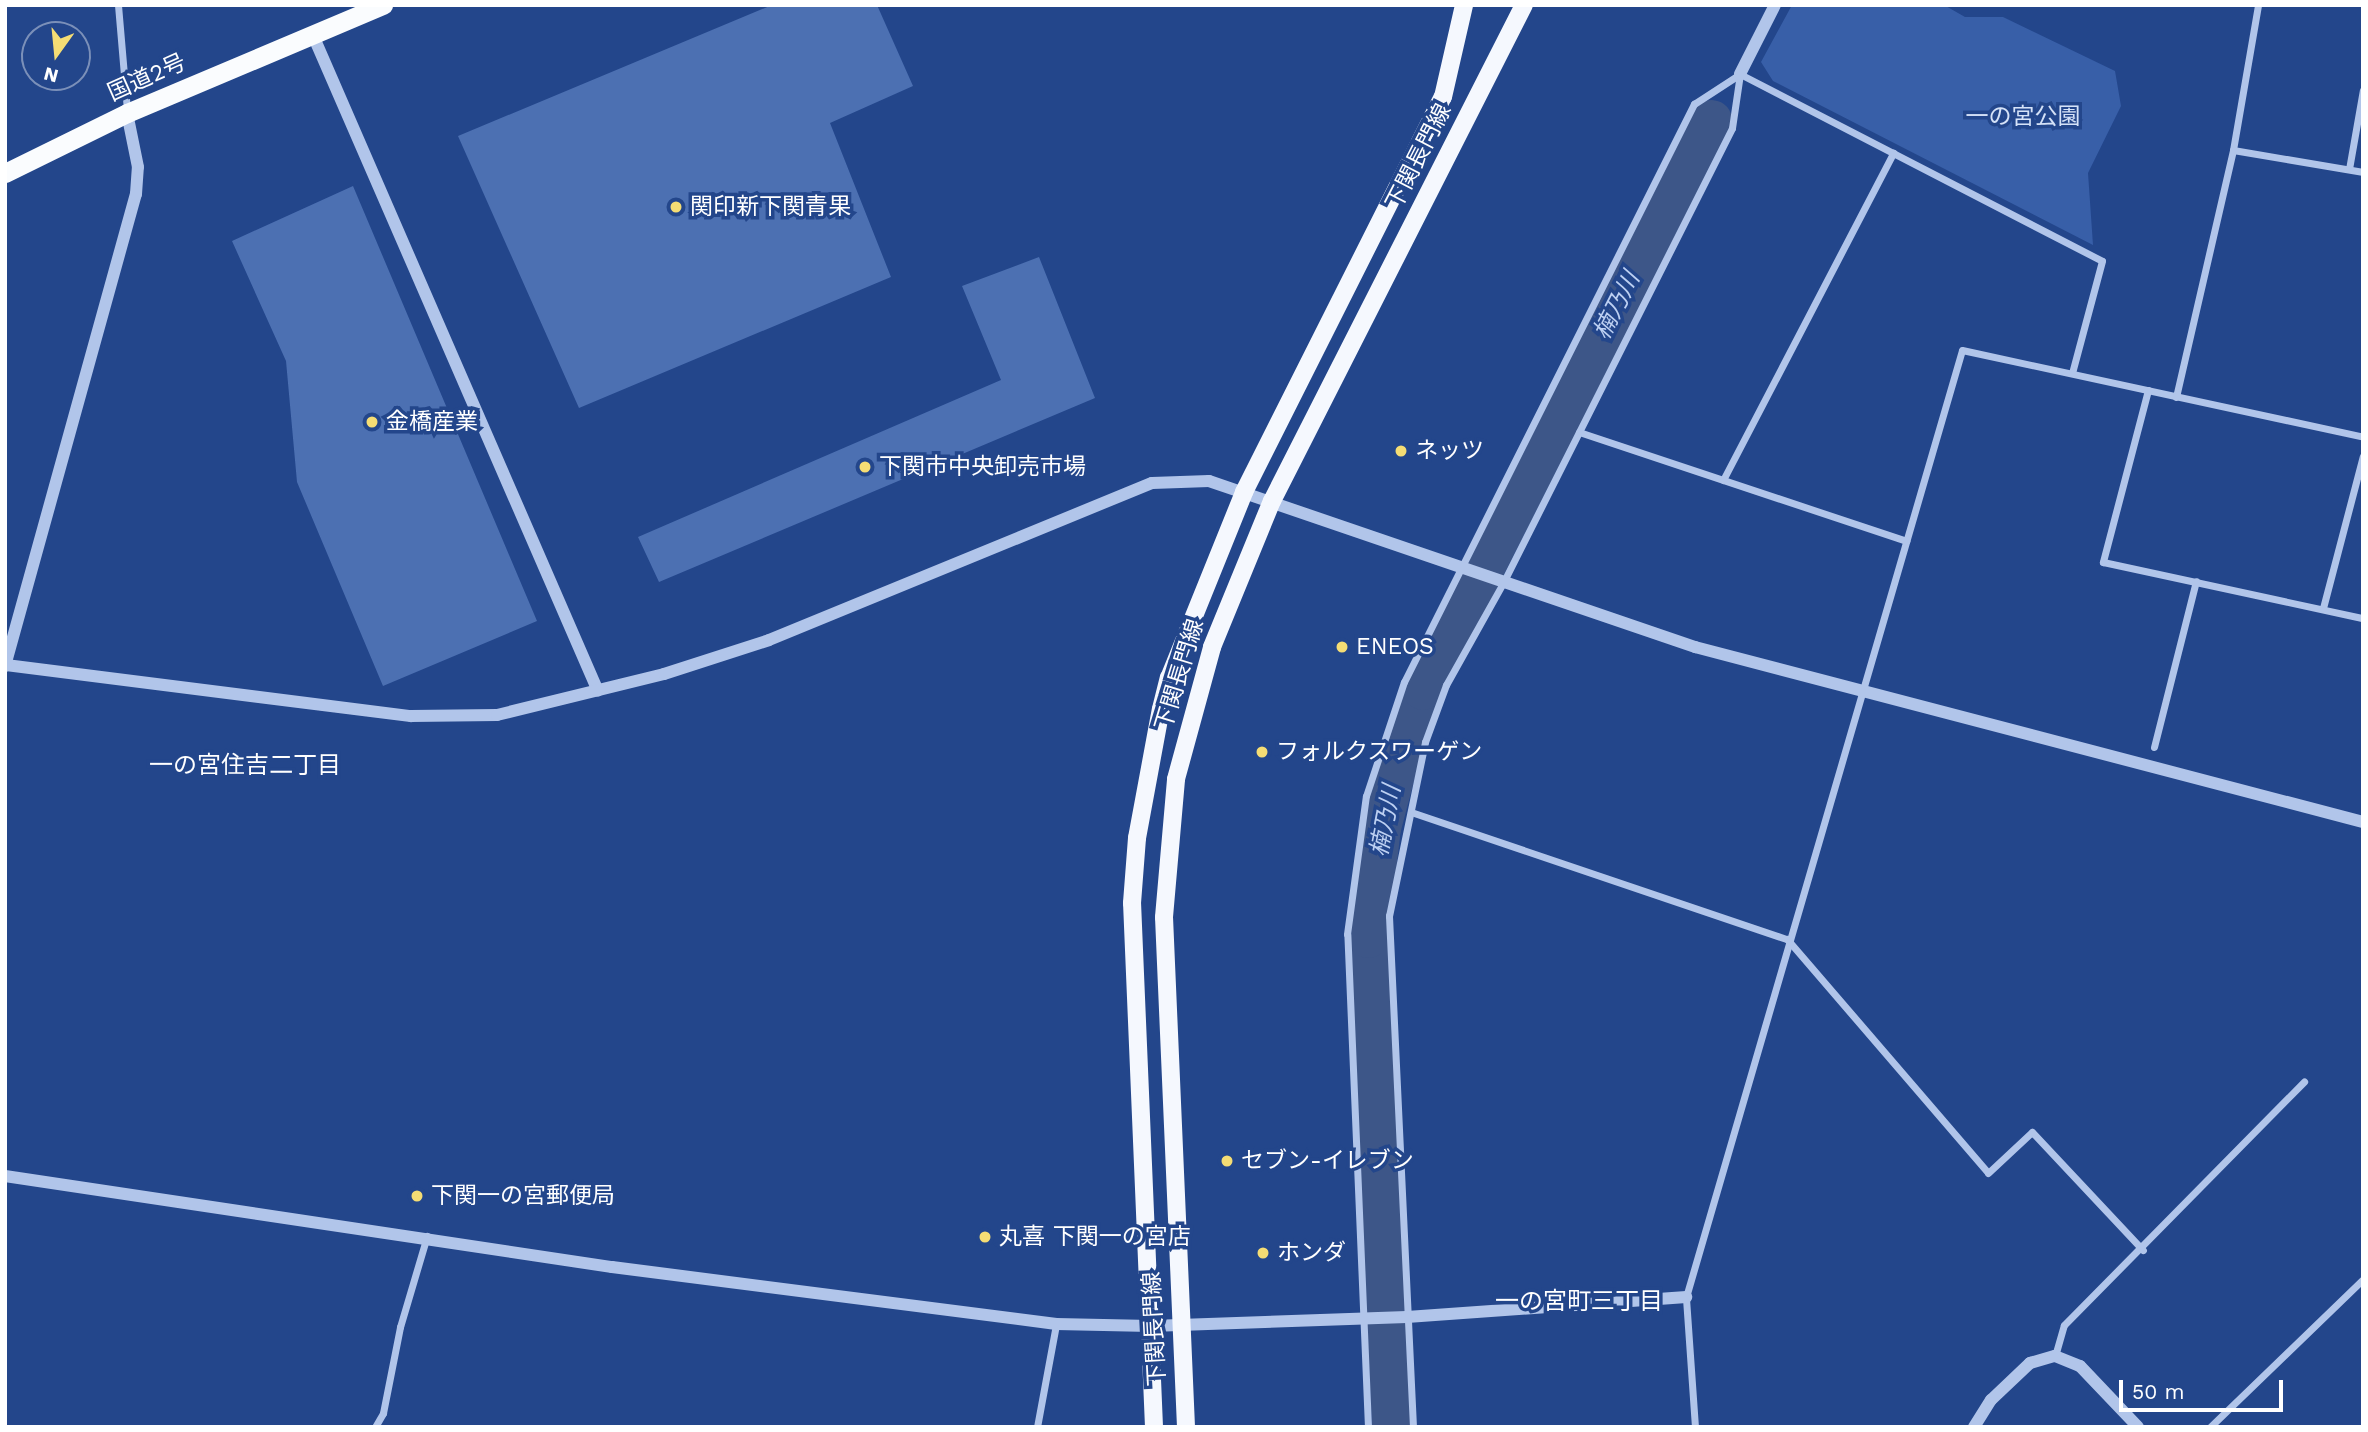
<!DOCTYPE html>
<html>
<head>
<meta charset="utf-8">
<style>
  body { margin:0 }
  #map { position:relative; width:2368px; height:1432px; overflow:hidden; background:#23468b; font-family:"Work Sans","Noto Sans JP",sans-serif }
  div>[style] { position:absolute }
  .green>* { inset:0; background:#385fa8 }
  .river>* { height:40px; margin:-20px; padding:0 20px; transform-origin:20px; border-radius:20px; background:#3d5688 }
  .building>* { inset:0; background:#4c70b2 }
  .minor>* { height:7px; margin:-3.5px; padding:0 3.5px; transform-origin:3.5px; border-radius:3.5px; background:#b1c5ea }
  .tertiary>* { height:12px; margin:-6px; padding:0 6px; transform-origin:6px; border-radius:6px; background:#b1c5ea }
  .primary>* { height:18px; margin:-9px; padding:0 9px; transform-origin:9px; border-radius:9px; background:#f5f8fe }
  .trunk>* { height:19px; margin:-9.5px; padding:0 9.5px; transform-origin:9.5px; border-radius:9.5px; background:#fafcfe }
  .dots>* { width:19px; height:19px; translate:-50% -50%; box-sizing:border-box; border:4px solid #23468b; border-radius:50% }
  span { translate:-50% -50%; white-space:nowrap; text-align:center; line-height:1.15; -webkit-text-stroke:7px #23468b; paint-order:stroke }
  .street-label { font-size:23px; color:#fff }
  .park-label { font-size:23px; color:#d5e2f8 }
  .poi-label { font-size:23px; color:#fff }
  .left { translate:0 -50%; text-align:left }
  .water-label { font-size:24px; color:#bdd0f2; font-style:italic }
  .neighbourhood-label { font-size:24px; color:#fff }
  .frame { position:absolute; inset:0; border:7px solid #fff; pointer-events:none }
  .north { position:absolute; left:21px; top:21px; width:70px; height:70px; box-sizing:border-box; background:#23468b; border:2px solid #7b90b9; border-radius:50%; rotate:195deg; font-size:19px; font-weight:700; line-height:28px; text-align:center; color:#fff }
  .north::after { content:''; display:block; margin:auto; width:24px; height:32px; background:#f5dd74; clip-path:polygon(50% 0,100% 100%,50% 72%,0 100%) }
  .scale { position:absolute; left:2119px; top:1380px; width:164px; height:32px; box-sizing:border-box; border:4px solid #fff; border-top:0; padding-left:9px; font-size:21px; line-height:24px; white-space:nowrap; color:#fff; -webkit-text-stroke:5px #23468b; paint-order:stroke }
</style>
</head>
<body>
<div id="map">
  <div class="green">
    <i style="clip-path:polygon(1792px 5px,1944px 5px,1965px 17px,2003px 17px,2115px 71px,2121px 106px,2088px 173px,2093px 245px,1773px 81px,1761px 62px)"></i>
  </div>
  <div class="river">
    <i style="left:1392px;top:1427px;width:490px;rotate:-92.8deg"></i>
    <i style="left:1368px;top:938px;width:111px;rotate:-83.3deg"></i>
    <i style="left:1381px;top:828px;width:90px;rotate:-75.2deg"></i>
    <i style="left:1404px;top:741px;width:54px;rotate:-69.6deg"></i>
    <i style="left:1423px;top:690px;width:639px;rotate:-63.11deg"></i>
  </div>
  <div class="building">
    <i style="clip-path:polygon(772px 5px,877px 5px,913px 86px,830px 123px,891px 277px,579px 408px,458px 136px)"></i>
    <i style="clip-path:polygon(353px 186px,537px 621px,383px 686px,297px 482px,286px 361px,232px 241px)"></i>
    <i style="clip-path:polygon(1039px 257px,1095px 398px,659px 582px,638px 537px,1001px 380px,962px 286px)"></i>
  </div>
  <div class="minor">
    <i style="left:118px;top:5px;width:104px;rotate:85.1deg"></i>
    <i style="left:1740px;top:74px;width:407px;rotate:27.3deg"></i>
    <i style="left:2102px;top:261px;width:116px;rotate:105deg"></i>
    <i style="left:2233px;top:150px;width:132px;rotate:9.6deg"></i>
    <i style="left:2349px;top:169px;width:80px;rotate:-80deg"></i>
    <i style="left:2148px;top:390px;width:178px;rotate:104.7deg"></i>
    <i style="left:2103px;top:562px;width:266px;rotate:12.2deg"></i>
    <i style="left:2176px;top:397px;width:253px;rotate:-77deg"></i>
    <i style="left:2233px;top:150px;width:147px;rotate:-80.2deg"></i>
    <i style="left:1579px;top:432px;width:345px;rotate:18.4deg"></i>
    <i style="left:1723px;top:480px;width:369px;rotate:-62.5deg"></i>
    <i style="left:2323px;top:608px;width:157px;rotate:-75.3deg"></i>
    <i style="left:2154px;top:747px;width:171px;rotate:-75.8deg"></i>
    <i style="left:1411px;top:812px;width:397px;rotate:18.7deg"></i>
    <i style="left:1787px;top:939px;width:308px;rotate:49.3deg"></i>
    <i style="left:1988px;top:1173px;width:60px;rotate:-43deg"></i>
    <i style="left:2032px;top:1132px;width:162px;rotate:46.8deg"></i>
    <i style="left:2055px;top:1356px;width:32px;rotate:-74deg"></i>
    <i style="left:2064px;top:1325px;width:342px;rotate:-45.4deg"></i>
    <i style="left:375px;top:1427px;width:16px;rotate:-60deg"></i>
    <i style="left:383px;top:1413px;width:88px;rotate:-78.8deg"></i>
    <i style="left:400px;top:1327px;width:95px;rotate:-73.5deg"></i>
    <i style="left:1037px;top:1427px;width:105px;rotate:-79.5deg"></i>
    <i style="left:1368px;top:1427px;width:493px;rotate:-92.4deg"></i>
    <i style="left:1347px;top:934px;width:139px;rotate:-82.2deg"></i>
    <i style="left:1366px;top:796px;width:120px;rotate:-71.6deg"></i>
    <i style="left:1404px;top:682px;width:647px;rotate:-63.36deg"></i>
    <i style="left:1694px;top:104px;width:55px;rotate:-33.1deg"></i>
    <i style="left:1413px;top:1427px;width:512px;rotate:-92.69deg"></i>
    <i style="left:1389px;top:916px;width:178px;rotate:-78.3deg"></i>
    <i style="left:1425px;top:742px;width:61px;rotate:-69.8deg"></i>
    <i style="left:1446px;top:685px;width:117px;rotate:-60.8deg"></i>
    <i style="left:1503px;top:583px;width:509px;rotate:-63.28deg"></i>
    <i style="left:1732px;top:128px;width:55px;rotate:-81.6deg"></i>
    <i style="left:1695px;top:1427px;width:130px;rotate:-94deg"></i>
    <i style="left:1686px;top:1297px;width:986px;rotate:-73.75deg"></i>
    <i style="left:1962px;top:350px;width:410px;rotate:12.2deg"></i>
    <i style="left:2210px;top:1427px;width:213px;rotate:-44deg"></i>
  </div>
  <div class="tertiary">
    <i style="left:312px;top:33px;width:717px;rotate:66.51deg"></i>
    <i style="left:1740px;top:74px;width:77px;rotate:-63.1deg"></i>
    <i style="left:6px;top:665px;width:408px;rotate:7.2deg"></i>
    <i style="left:411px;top:716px;width:86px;rotate:-0.7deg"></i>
    <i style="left:497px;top:715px;width:172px;rotate:-13.8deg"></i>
    <i style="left:664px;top:674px;width:110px;rotate:-17.9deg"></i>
    <i style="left:769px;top:640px;width:414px;rotate:-22.3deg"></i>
    <i style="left:1152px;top:483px;width:57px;rotate:-2deg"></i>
    <i style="left:1209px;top:481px;width:514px;rotate:18.86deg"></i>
    <i style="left:1695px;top:647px;width:691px;rotate:14.68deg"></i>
    <i style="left:5px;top:666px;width:490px;rotate:-74.5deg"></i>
    <i style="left:136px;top:194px;width:27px;rotate:-86deg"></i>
    <i style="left:138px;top:167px;width:55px;rotate:-101.5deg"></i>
    <i style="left:5px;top:1176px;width:614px;rotate:8.53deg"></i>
    <i style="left:612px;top:1267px;width:448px;rotate:7.3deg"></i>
    <i style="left:1056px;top:1324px;width:95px;rotate:1.2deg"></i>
    <i style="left:1151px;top:1326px;width:256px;rotate:-2deg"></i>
    <i style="left:1407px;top:1317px;width:280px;rotate:-4.1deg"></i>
    <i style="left:1974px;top:1427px;width:32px;rotate:-58deg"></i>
    <i style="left:1991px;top:1400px;width:54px;rotate:-43.5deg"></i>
    <i style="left:2030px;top:1363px;width:26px;rotate:-16deg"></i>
    <i style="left:2055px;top:1356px;width:27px;rotate:22deg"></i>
    <i style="left:2080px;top:1366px;width:84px;rotate:46.4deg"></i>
  </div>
  <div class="primary">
    <i style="left:1154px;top:1427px;width:524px;rotate:-92.4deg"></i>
    <i style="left:1132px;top:903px;width:65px;rotate:-85.6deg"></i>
    <i style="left:1137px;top:838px;width:131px;rotate:-79.5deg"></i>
    <i style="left:1161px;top:709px;width:32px;rotate:-76deg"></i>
    <i style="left:1169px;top:678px;width:201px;rotate:-68deg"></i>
    <i style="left:1244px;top:492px;width:442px;rotate:-63.3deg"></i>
    <i style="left:1443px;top:97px;width:94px;rotate:-77.1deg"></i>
    <i style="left:1186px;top:1427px;width:510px;rotate:-92.47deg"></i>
    <i style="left:1164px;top:917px;width:139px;rotate:-85deg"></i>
    <i style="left:1176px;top:779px;width:137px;rotate:-74.7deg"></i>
    <i style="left:1212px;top:647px;width:158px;rotate:-67.7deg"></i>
    <i style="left:1272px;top:501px;width:556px;rotate:-63.07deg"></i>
  </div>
  <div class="trunk">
    <i style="left:5px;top:173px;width:136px;rotate:-26.2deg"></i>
    <i style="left:127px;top:113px;width:278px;rotate:-22.9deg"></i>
  </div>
  <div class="dots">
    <i style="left:676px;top:207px;background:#f5dd74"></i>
    <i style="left:372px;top:422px;background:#f5dd74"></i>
    <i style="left:1401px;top:451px;background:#f5dd74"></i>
    <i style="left:865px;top:467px;background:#f5dd74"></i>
    <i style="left:1342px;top:647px;background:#f5dd74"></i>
    <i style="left:1262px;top:752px;background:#f5dd74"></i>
    <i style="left:1227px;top:1161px;background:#f5dd74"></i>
    <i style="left:417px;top:1196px;background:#f5dd74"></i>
    <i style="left:985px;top:1237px;background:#f5dd74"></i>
    <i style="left:1263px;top:1253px;background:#f5dd74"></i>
  </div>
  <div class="street-label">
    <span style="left:147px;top:78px;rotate:-24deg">国道2号</span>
    <span style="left:1419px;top:157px;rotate:-63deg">下関長門線</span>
    <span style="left:1180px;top:675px;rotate:-73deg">下関長門線</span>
    <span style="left:1155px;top:1329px;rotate:-93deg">下関長門線</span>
  </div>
  <div class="park-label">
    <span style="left:2023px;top:117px">一の宮公園</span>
  </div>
  <div class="poi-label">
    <span class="left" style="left:690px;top:207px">関印新下関青果</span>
    <span class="left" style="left:386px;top:422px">金橋産業</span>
    <span class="left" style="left:1415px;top:451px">ネッツ</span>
    <span class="left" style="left:879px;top:467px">下関市中央卸売市場</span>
    <span class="left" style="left:1356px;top:647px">ENEOS</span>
    <span class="left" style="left:1276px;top:752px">フォルクスワーゲン</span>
    <span class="left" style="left:1241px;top:1161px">セブン-イレブン</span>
    <span class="left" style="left:431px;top:1196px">下関一の宮郵便局</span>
    <span class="left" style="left:999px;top:1237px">丸喜 下関一の宮店</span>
    <span class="left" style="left:1277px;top:1253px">ホンダ</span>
  </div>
  <div class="water-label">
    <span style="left:1617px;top:306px;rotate:-63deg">楠乃川</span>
    <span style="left:1386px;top:821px;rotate:-79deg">楠乃川</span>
  </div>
  <div class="neighbourhood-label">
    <span style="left:245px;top:766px">一の宮住吉二丁目</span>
    <span style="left:1579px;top:1302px">一の宮町三丁目</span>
  </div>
  <div class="frame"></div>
  <div class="north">N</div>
  <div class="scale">50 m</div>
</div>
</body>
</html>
